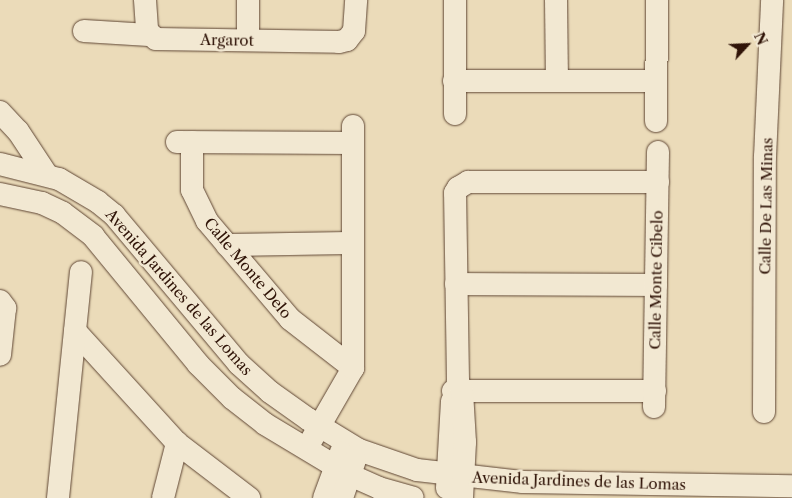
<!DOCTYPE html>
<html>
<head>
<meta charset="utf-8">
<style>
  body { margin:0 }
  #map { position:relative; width:792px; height:498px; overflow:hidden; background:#ebdbb9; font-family:"Libre Caslon Text",serif }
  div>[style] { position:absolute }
  .roads { filter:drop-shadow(0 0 1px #5f4634) drop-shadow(0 0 1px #5f4634) }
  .minor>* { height:22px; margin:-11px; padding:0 11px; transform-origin:11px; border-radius:11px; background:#f2e8d2 }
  span { translate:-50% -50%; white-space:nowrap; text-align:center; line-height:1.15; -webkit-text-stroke:5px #f2e8d2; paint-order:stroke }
  .street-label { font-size:15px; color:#301408 }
  .north { position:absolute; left:722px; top:20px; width:50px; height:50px; -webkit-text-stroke:4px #f2e8d2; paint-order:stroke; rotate:65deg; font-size:14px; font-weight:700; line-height:20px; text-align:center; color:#301408 }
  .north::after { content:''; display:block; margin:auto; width:18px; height:22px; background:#301408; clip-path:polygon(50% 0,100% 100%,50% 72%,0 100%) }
</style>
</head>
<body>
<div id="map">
  <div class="roads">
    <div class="minor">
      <i style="left:145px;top:0;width:31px;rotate:86deg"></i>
      <i style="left:147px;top:31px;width:12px;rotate:42deg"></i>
      <i style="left:156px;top:39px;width:183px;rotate:0.9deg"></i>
      <i style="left:339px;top:42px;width:8px;rotate:-14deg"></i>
      <i style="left:347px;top:40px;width:11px;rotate:-52deg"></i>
      <i style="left:354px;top:31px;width:31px;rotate:-86deg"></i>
      <i style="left:248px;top:0;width:40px;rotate:90deg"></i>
      <i style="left:556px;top:0;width:80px;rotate:89.3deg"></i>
      <i style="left:84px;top:31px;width:65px;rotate:3.5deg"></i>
      <i style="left:454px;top:81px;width:201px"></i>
      <i style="left:0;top:112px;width:26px;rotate:47deg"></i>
      <i style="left:18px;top:131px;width:53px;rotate:56.6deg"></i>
      <i style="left:455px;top:114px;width:114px;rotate:-90deg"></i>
      <i style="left:656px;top:121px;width:121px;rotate:-89.5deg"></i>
      <i style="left:177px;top:142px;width:176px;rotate:0.3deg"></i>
      <i style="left:192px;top:142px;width:48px;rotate:90deg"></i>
      <i style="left:192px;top:190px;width:34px;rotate:64deg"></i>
      <i style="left:207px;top:221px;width:128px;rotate:49.7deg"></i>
      <i style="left:290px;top:319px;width:80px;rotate:37.9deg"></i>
      <i style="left:0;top:164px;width:61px;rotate:14.3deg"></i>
      <i style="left:59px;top:179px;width:45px;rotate:30.5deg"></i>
      <i style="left:98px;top:202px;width:21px;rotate:39deg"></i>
      <i style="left:114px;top:215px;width:194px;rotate:50deg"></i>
      <i style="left:239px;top:364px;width:42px;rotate:42.1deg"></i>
      <i style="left:270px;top:392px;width:47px;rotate:35.4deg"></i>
      <i style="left:308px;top:419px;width:60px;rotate:31.3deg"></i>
      <i style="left:359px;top:450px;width:61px;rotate:19deg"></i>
      <i style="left:417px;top:470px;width:107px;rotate:6.5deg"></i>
      <i style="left:523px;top:482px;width:269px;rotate:0.9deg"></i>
      <i style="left:0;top:194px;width:43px;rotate:12.1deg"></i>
      <i style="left:42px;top:203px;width:23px;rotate:25deg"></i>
      <i style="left:63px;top:213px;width:38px;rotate:37deg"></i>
      <i style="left:93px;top:236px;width:166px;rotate:50.6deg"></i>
      <i style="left:198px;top:364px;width:48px;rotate:45deg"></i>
      <i style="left:232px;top:398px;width:42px;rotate:38.2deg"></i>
      <i style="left:265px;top:424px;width:99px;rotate:31deg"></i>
      <i style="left:350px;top:475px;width:32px;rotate:24deg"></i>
      <i style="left:379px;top:488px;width:35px;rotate:16deg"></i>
      <i style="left:227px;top:245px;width:125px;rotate:-0.9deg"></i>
      <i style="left:456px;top:284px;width:200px;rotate:0.3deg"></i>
      <i style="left:0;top:301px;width:9px;rotate:54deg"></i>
      <i style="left:5px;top:308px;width:47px;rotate:96.1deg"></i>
      <i style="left:75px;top:331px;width:151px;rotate:47.7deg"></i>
      <i style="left:177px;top:443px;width:91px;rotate:37.4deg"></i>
      <i style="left:453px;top:391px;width:202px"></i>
      <i style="left:654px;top:407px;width:255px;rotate:-89.1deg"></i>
      <i style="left:764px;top:412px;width:255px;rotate:-89.8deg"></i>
      <i style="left:765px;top:157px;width:157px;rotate:-87.4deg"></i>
      <i style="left:312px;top:439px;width:82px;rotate:-60deg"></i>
      <i style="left:353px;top:368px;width:242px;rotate:-90deg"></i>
      <i style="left:447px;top:488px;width:87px;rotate:-86.7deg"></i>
      <i style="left:58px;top:498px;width:227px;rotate:-84.2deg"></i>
      <i style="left:163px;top:498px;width:57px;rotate:-75.7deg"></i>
      <i style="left:324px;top:498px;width:49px;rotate:-69.7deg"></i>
      <i style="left:342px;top:498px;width:40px;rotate:-71.1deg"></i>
      <i style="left:462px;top:498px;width:56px;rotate:-86.9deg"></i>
      <i style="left:465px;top:442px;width:51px;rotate:-93.4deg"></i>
      <i style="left:462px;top:391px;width:11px;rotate:-112deg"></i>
      <i style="left:458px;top:381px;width:188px;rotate:-90.9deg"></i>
      <i style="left:455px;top:193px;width:6px;rotate:-59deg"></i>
      <i style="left:458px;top:188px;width:12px;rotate:-31deg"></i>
      <i style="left:468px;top:182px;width:190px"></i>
    </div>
  </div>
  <div class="street-label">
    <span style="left:227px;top:40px;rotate:1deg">Argarot</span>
    <span style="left:766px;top:206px;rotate:-89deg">Calle De Las Minas</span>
    <span style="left:248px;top:268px;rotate:50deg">Calle Monte Delo</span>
    <span style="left:656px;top:280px;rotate:-89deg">Calle Monte Cibelo</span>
    <span style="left:179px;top:292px;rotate:49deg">Avenida Jardines de las Lomas</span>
    <span style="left:579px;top:481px;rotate:2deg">Avenida Jardines de las Lomas</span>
  </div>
  <div class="north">N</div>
</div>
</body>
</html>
